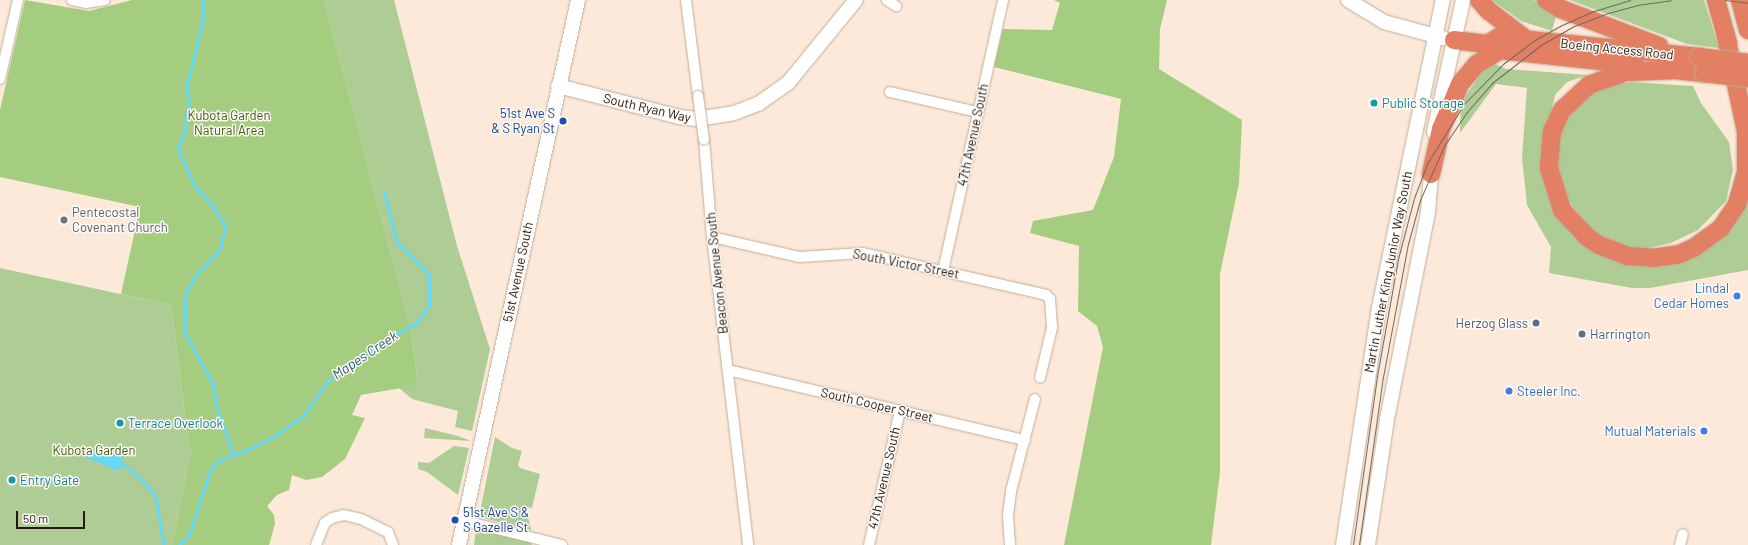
<!DOCTYPE html>
<html>
<head>
<meta charset="utf-8">
<style>
  body { margin:0 }
  #map { position:relative; width:1748px; height:545px; overflow:hidden; background:#fce9d9; font-family:Barlow,sans-serif }
  div>[style] { position:absolute }
  .green>* { inset:0; background:#aecd95 }
  .forest>* { inset:0; background:#a4cd80 }
  .water>* { inset:0; background:#67d8f7 }
  .stream>* { height:2.5px; margin:-1.25px; padding:0 1.25px; transform-origin:1.25px; border-radius:1.25px; background:#67d8f7 }
  .roads { filter:drop-shadow(0 0 1px #c2ad99) drop-shadow(0 0 1px #c2ad99) }
  .street>* { height:10px; margin:-5px; padding:0 5px; transform-origin:5px; border-radius:5px; background:#fff }
  .secondary>* { height:14px; margin:-7px; padding:0 7px; transform-origin:7px; border-radius:7px; background:#fff }
  .highway>* { height:18px; margin:-9px; padding:0 9px; transform-origin:9px; border-radius:9px; background:#e37f62 }
  .tram>* { height:1px; margin:-0.5px; padding:0 0.5px; transform-origin:0.5px; border-radius:0.5px; background:#74685d }
  .bridges { filter:drop-shadow(0 0 1px #c2ad99) drop-shadow(0 0 1px #c2ad99) }
  .street-bridge>* { height:10px; margin:-5px; padding:0 5px; transform-origin:5px; border-radius:5px; background:#fff }
  .highway-bridge>* { height:18px; margin:-9px; padding:0 9px; transform-origin:9px; border-radius:9px; background:#e37f62 }
  .dots>* { width:11px; height:11px; translate:-50% -50%; box-sizing:border-box; border:2px solid #fef9f5; border-radius:50% }
  span { translate:-50% -50%; white-space:nowrap; text-align:center; line-height:1.15; -webkit-text-stroke:3px #fef9f5; paint-order:stroke }
  .street-label { font-size:13px; color:#211912 }
  .culture-label { font-size:13px; color:#0d838f }
  .left { translate:0 -50%; text-align:left }
  .transit-label { font-size:13px; color:#164399 }
  .right { translate:-100% -50%; text-align:right }
  .park-label { font-size:13px; color:#3c5f0f }
  .worship-label { font-size:13px; color:#5b616d }
  .shop-label { font-size:13px; color:#366cbe }
  .service-label { font-size:13px; color:#4e5e75 }
  .water-label { font-size:14px; color:#295a67; font-style:italic }
  .scale { position:absolute; left:16px; top:511px; width:69px; height:18px; box-sizing:border-box; border:2px solid #211912; border-top:0; padding-left:5px; font-size:12px; line-height:14px; white-space:nowrap; color:#211912; -webkit-text-stroke:3px #fef9f5; paint-order:stroke }
</style>
</head>
<body>
<div id="map">
  <div class="green">
    <i style="clip-path:polygon(324px 0,394px 0,457px 246px,490px 349px,472px 431px,455px 427px,458px 411px,412px 399px,399px 388px,418px 385px,411px 331px)"></i>
    <i style="clip-path:polygon(1492px 0,1534px 0,1556px 16px,1552px 31px,1521px 21px)"></i>
    <i style="clip-path:polygon(1570px 0,1704px 0,1719px 48px,1687px 44px)"></i>
    <i style="clip-path:polygon(1495px 64px,1506px 69px,1588px 75px,1567px 82px,1555px 95px,1544px 143px,1543px 165px,1602px 252px,1689px 254px,1748px 186px,1748px 270px,1650px 288px,1632px 288px,1549px 273px,1551px 247px,1527px 205px,1522px 158px,1527px 88px,1496px 84px,1460px 133px,1461px 102px,1487px 65px)"></i>
    <i style="clip-path:polygon(1632px 82px,1693px 86px,1701px 103px,1729px 142px,1733px 170px,1726px 201px,1698px 230px,1671px 243px,1644px 249px,1622px 245px,1594px 232px,1565px 197px,1558px 180px,1556px 137px,1575px 104px,1607px 85px)"></i>
    <i style="clip-path:polygon(0 268px,171px 305px,188px 439px,191px 451px,172px 545px,0 545px)"></i>
    <i style="clip-path:polygon(425px 428px,458px 436px,471px 441px,424px 438px)"></i>
    <i style="clip-path:polygon(495px 437px,512px 448px,522px 451px,518px 465px,520px 468px,540px 474px,532px 508px,526px 507px,531px 530px,479px 517px)"></i>
    <i style="clip-path:polygon(454px 446px,469px 448px,458px 495px,427px 472px,418px 469px,418px 462px,429px 463px)"></i>
    <i style="clip-path:polygon(476px 530px,531px 542px,532px 545px,474px 545px)"></i>
  </div>
  <div class="forest">
    <i style="clip-path:polygon(25px 0,89px 11px,132px 0,324px 0,411px 331px,418px 385px,361px 395px,352px 415px,365px 418px,345px 459px,322px 477px,306px 480px,292px 475px,289px 490px,277px 495px,267px 506px,274px 515px,275px 524px,269px 545px,172px 545px,191px 451px,188px 439px,171px 305px,121px 294px,140px 207px,0 177px,0 110px)"></i>
    <i style="clip-path:polygon(1054px 0,1167px 0,1160px 29px,1159px 69px,1242px 120px,1239px 183px,1220px 274px,1220px 472px,1211px 545px,1064px 545px,1103px 347px,1097px 326px,1078px 311px,1079px 246px,1030px 233px,1033px 221px,1093px 210px,1114px 157px,1121px 99px,994px 67px,1003px 29px,1052px 30px,1060px 3px)"></i>
  </div>
  <div class="water">
    <i style="clip-path:polygon(110px 450px,123px 454px,121px 468px,118px 471px,85px 457px,86px 453px)"></i>
  </div>
  <div class="stream">
    <i style="left:203px;top:0;width:17px;rotate:87deg"></i>
    <i style="left:204px;top:17px;width:73px;rotate:103.5deg"></i>
    <i style="left:187px;top:88px;width:15px;rotate:82deg"></i>
    <i style="left:189px;top:103px;width:29px;rotate:98deg"></i>
    <i style="left:185px;top:132px;width:18px;rotate:112deg"></i>
    <i style="left:178px;top:149px;width:41px;rotate:65.3deg"></i>
    <i style="left:195px;top:186px;width:25px;rotate:47deg"></i>
    <i style="left:212px;top:204px;width:27px;rotate:59deg"></i>
    <i style="left:226px;top:227px;width:24px;rotate:105deg"></i>
    <i style="left:220px;top:250px;width:34px;rotate:133deg"></i>
    <i style="left:197px;top:275px;width:21px;rotate:121deg"></i>
    <i style="left:186px;top:293px;width:40px;rotate:91.4deg"></i>
    <i style="left:185px;top:333px;width:57px;rotate:60.8deg"></i>
    <i style="left:213px;top:383px;width:25px;rotate:81deg"></i>
    <i style="left:217px;top:408px;width:49px;rotate:69.7deg"></i>
    <i style="left:122px;top:463px;width:30px;rotate:41deg"></i>
    <i style="left:145px;top:483px;width:18px;rotate:52deg"></i>
    <i style="left:156px;top:497px;width:49px;rotate:80.5deg"></i>
    <i style="left:178px;top:545px;width:14px;rotate:-39deg"></i>
    <i style="left:189px;top:536px;width:65px;rotate:-72.1deg"></i>
    <i style="left:209px;top:474px;width:15px;rotate:-58deg"></i>
    <i style="left:217px;top:461px;width:30px;rotate:-20deg"></i>
    <i style="left:245px;top:451px;width:34px;rotate:-27deg"></i>
    <i style="left:275px;top:436px;width:34px;rotate:-36deg"></i>
    <i style="left:303px;top:416px;width:43px;rotate:-54.5deg"></i>
    <i style="left:328px;top:381px;width:75px;rotate:-34.7deg"></i>
    <i style="left:390px;top:338px;width:31px;rotate:-29deg"></i>
    <i style="left:417px;top:323px;width:22px;rotate:-56deg"></i>
    <i style="left:429px;top:305px;width:30px;rotate:-90deg"></i>
    <i style="left:429px;top:275px;width:45px;rotate:-135deg"></i>
    <i style="left:397px;top:243px;width:51px;rotate:-104.9deg"></i>
  </div>
  <div class="roads">
    <div class="street">
      <i style="left:72px;top:0;width:14px;rotate:12deg"></i>
      <i style="left:86px;top:3px;width:19px;rotate:-9deg"></i>
      <i style="left:686px;top:0;width:97px;rotate:82.9deg"></i>
      <i style="left:887px;top:0;width:11px;rotate:34deg"></i>
      <i style="left:0;top:79px;width:81px;rotate:-77.2deg"></i>
      <i style="left:890px;top:92px;width:89px;rotate:12.9deg"></i>
      <i style="left:704px;top:140px;width:97px;rotate:85.3deg"></i>
      <i style="left:712px;top:237px;width:310px;rotate:83.3deg"></i>
      <i style="left:712px;top:237px;width:89px;rotate:12.9deg"></i>
      <i style="left:799px;top:257px;width:64px;rotate:-3.6deg"></i>
      <i style="left:863px;top:253px;width:188px;rotate:12.9deg"></i>
      <i style="left:1046px;top:295px;width:6px;rotate:45deg"></i>
      <i style="left:1050px;top:299px;width:29px;rotate:86deg"></i>
      <i style="left:1052px;top:328px;width:51px;rotate:103.5deg"></i>
      <i style="left:943px;top:271px;width:278px;rotate:-77.5deg"></i>
      <i style="left:728px;top:370px;width:305px;rotate:13.3deg"></i>
      <i style="left:465px;top:521px;width:100px;rotate:13.9deg"></i>
      <i style="left:316px;top:545px;width:24px;rotate:-68deg"></i>
      <i style="left:325px;top:523px;width:9px;rotate:-36deg"></i>
      <i style="left:332px;top:518px;width:12px;rotate:-14deg"></i>
      <i style="left:344px;top:515px;width:17px;rotate:13deg"></i>
      <i style="left:361px;top:519px;width:30px;rotate:26deg"></i>
      <i style="left:388px;top:532px;width:14px;rotate:69deg"></i>
      <i style="left:869px;top:545px;width:138px;rotate:-77deg"></i>
      <i style="left:1010px;top:545px;width:29px;rotate:-94deg"></i>
      <i style="left:1008px;top:516px;width:25px;rotate:-83deg"></i>
      <i style="left:1011px;top:491px;width:95px;rotate:-75.4deg"></i>
      <i style="left:1680px;top:545px;width:11px;rotate:-75deg"></i>
    </div>
    <div class="secondary">
      <i style="left:1348px;top:0;width:42px;rotate:31.4deg"></i>
      <i style="left:1384px;top:22px;width:61px;rotate:15.2deg"></i>
      <i style="left:558px;top:86px;width:126px;rotate:14.3deg"></i>
      <i style="left:680px;top:117px;width:17px;rotate:7deg"></i>
      <i style="left:697px;top:119px;width:37px;rotate:-9deg"></i>
      <i style="left:734px;top:113px;width:26px;rotate:-21deg"></i>
      <i style="left:758px;top:104px;width:37px;rotate:-35deg"></i>
      <i style="left:788px;top:83px;width:107px;rotate:-50.7deg"></i>
      <i style="left:1434px;top:132px;width:135px;rotate:-77.6deg"></i>
      <i style="left:459px;top:545px;width:558px;rotate:-77.68deg"></i>
      <i style="left:1343px;top:545px;width:240px;rotate:-81.4deg"></i>
      <i style="left:1379px;top:308px;width:315px;rotate:-78.3deg"></i>
      <i style="left:1368px;top:545px;width:127px;rotate:-81.4deg"></i>
      <i style="left:1387px;top:419px;width:211px;rotate:-78.8deg"></i>
      <i style="left:1428px;top:212px;width:49px;rotate:-85.3deg"></i>
    </div>
    <div class="highway">
      <i style="left:1479px;top:0;width:15px;rotate:48deg"></i>
      <i style="left:1489px;top:11px;width:48px;rotate:37.3deg"></i>
      <i style="left:1546px;top:0;width:17px;rotate:31deg"></i>
      <i style="left:1561px;top:9px;width:105px;rotate:20.7deg"></i>
      <i style="left:1716px;top:0;width:45px;rotate:74.4deg"></i>
      <i style="left:1740px;top:0;width:31px;rotate:75deg"></i>
      <i style="left:1454px;top:40px;width:34px;rotate:7deg"></i>
      <i style="left:1488px;top:44px;width:13px;rotate:27deg"></i>
      <i style="left:1500px;top:50px;width:136px;rotate:6.3deg"></i>
      <i style="left:1488px;top:44px;width:13px;rotate:-32deg"></i>
      <i style="left:1499px;top:37px;width:201px;rotate:5.7deg"></i>
      <i style="left:1666px;top:69px;width:38px;rotate:6deg"></i>
      <i style="left:1677px;top:70px;width:51px;rotate:177.8deg"></i>
      <i style="left:1626px;top:72px;width:39px;rotate:161deg"></i>
      <i style="left:1589px;top:85px;width:37px;rotate:137deg"></i>
      <i style="left:1562px;top:110px;width:23px;rotate:115deg"></i>
      <i style="left:1552px;top:131px;width:37px;rotate:95deg"></i>
      <i style="left:1549px;top:168px;width:44px;rotate:72.8deg"></i>
      <i style="left:1562px;top:210px;width:37px;rotate:47deg"></i>
      <i style="left:1587px;top:237px;width:14px;rotate:34deg"></i>
      <i style="left:1599px;top:245px;width:30px;rotate:21deg"></i>
      <i style="left:1627px;top:256px;width:26px;rotate:4deg"></i>
      <i style="left:1653px;top:258px;width:27px;rotate:-8deg"></i>
      <i style="left:1680px;top:254px;width:17px;rotate:-25deg"></i>
      <i style="left:1695px;top:247px;width:32px;rotate:-36deg"></i>
      <i style="left:1721px;top:228px;width:29px;rotate:-56deg"></i>
      <i style="left:1737px;top:204px;width:32px;rotate:-74deg"></i>
      <i style="left:1746px;top:173px;width:42px;rotate:-90deg"></i>
      <i style="left:1746px;top:131px;width:101px;rotate:-102deg"></i>
      <i style="left:1431px;top:174px;width:46px;rotate:-77.5deg"></i>
      <i style="left:1441px;top:129px;width:49px;rotate:-67.1deg"></i>
      <i style="left:1460px;top:84px;width:26px;rotate:-50deg"></i>
      <i style="left:1477px;top:64px;width:27px;rotate:-31deg"></i>
    </div>
  </div>
  <div class="tram">
    <i style="left:1725px;top:0;width:23px;rotate:7deg"></i>
    <i style="left:1353px;top:545px;width:171px;rotate:-81.9deg"></i>
    <i style="left:1377px;top:376px;width:119px;rotate:-79.8deg"></i>
    <i style="left:1398px;top:259px;width:63px;rotate:-75.3deg"></i>
    <i style="left:1414px;top:198px;width:39px;rotate:-69deg"></i>
    <i style="left:1428px;top:162px;width:68px;rotate:-58.2deg"></i>
    <i style="left:1464px;top:104px;width:56px;rotate:-45.7deg"></i>
    <i style="left:1503px;top:64px;width:38px;rotate:-37deg"></i>
    <i style="left:1533px;top:41px;width:33px;rotate:-29deg"></i>
    <i style="left:1562px;top:25px;width:32px;rotate:-24deg"></i>
    <i style="left:1591px;top:12px;width:41px;rotate:-17.1deg"></i>
    <i style="left:1359px;top:545px;width:170px;rotate:-81.9deg"></i>
    <i style="left:1383px;top:377px;width:135px;rotate:-79.4deg"></i>
    <i style="left:1408px;top:244px;width:46px;rotate:-74.7deg"></i>
    <i style="left:1420px;top:200px;width:59px;rotate:-66deg"></i>
    <i style="left:1444px;top:146px;width:40px;rotate:-56deg"></i>
    <i style="left:1466px;top:113px;width:40px;rotate:-49deg"></i>
    <i style="left:1492px;top:83px;width:62px;rotate:-37.8deg"></i>
    <i style="left:1541px;top:45px;width:38px;rotate:-30deg"></i>
    <i style="left:1574px;top:26px;width:36px;rotate:-21deg"></i>
    <i style="left:1608px;top:13px;width:30px;rotate:-15deg"></i>
    <i style="left:1637px;top:5px;width:34px;rotate:-8deg"></i>
  </div>
  <div class="bridges">
    <div class="street-bridge">
      <i style="left:698px;top:96px;width:44px;rotate:82.2deg"></i>
    </div>
    <div class="highway-bridge">
      <i style="left:1699px;top:57px;width:49px;rotate:7deg"></i>
      <i style="left:1704px;top:73px;width:44px;rotate:6.5deg"></i>
    </div>
  </div>
  <div class="dots">
    <i style="left:1374px;top:103px;background:#0f9aa8"></i>
    <i style="left:563px;top:121px;background:#1a4fb4"></i>
    <i style="left:64px;top:220px;background:#6b7280"></i>
    <i style="left:1737px;top:296px;background:#3f7fe0"></i>
    <i style="left:1536px;top:323px;background:#5c6f8a"></i>
    <i style="left:1582px;top:334px;background:#5c6f8a"></i>
    <i style="left:1509px;top:391px;background:#3f7fe0"></i>
    <i style="left:120px;top:423px;background:#0f9aa8"></i>
    <i style="left:1704px;top:431px;background:#3f7fe0"></i>
    <i style="left:12px;top:480px;background:#0f9aa8"></i>
    <i style="left:455px;top:520px;background:#1a4fb4"></i>
  </div>
  <div class="street-label">
    <span style="left:1617px;top:49px;rotate:6deg">Boeing Access Road</span>
    <span style="left:647px;top:108px;rotate:13deg">South Ryan Way</span>
    <span style="left:973px;top:135px;rotate:-78deg">47th Avenue South</span>
    <span style="left:906px;top:264px;rotate:11deg">South Victor Street</span>
    <span style="left:518px;top:272px;rotate:-78deg">51st Avenue South</span>
    <span style="left:1388px;top:272px;rotate:-79deg">Martin Luther King Junior Way South</span>
    <span style="left:717px;top:273px;rotate:-96deg">Beacon Avenue South</span>
    <span style="left:877px;top:405px;rotate:13deg">South Cooper Street</span>
    <span style="left:884px;top:478px;rotate:-77deg">47th Avenue South</span>
  </div>
  <div class="culture-label">
    <span class="left" style="left:1382px;top:103px">Public Storage</span>
    <span class="left" style="left:128px;top:423px">Terrace Overlook</span>
    <span class="left" style="left:20px;top:480px">Entry Gate</span>
  </div>
  <div class="transit-label">
    <span class="right" style="left:555px;top:121px">51st Ave S<br>&amp; S Ryan St</span>
    <span class="left" style="left:463px;top:520px">51st Ave S &amp;<br>S Gazelle St</span>
  </div>
  <div class="park-label">
    <span style="left:229px;top:123px">Kubota Garden<br>Natural Area</span>
    <span style="left:94px;top:450px">Kubota Garden</span>
  </div>
  <div class="worship-label">
    <span class="left" style="left:72px;top:220px">Pentecostal<br>Covenant Church</span>
  </div>
  <div class="shop-label">
    <span class="right" style="left:1729px;top:296px">Lindal<br>Cedar Homes</span>
    <span class="left" style="left:1517px;top:391px">Steeler Inc.</span>
    <span class="right" style="left:1696px;top:431px">Mutual Materials</span>
  </div>
  <div class="service-label">
    <span class="right" style="left:1528px;top:323px">Herzog Glass</span>
    <span class="left" style="left:1590px;top:334px">Harrington</span>
  </div>
  <div class="water-label">
    <span style="left:365px;top:355px;rotate:-34deg">Mapes Creek</span>
  </div>
  <div class="scale">50 m</div>
</div>
</body>
</html>
